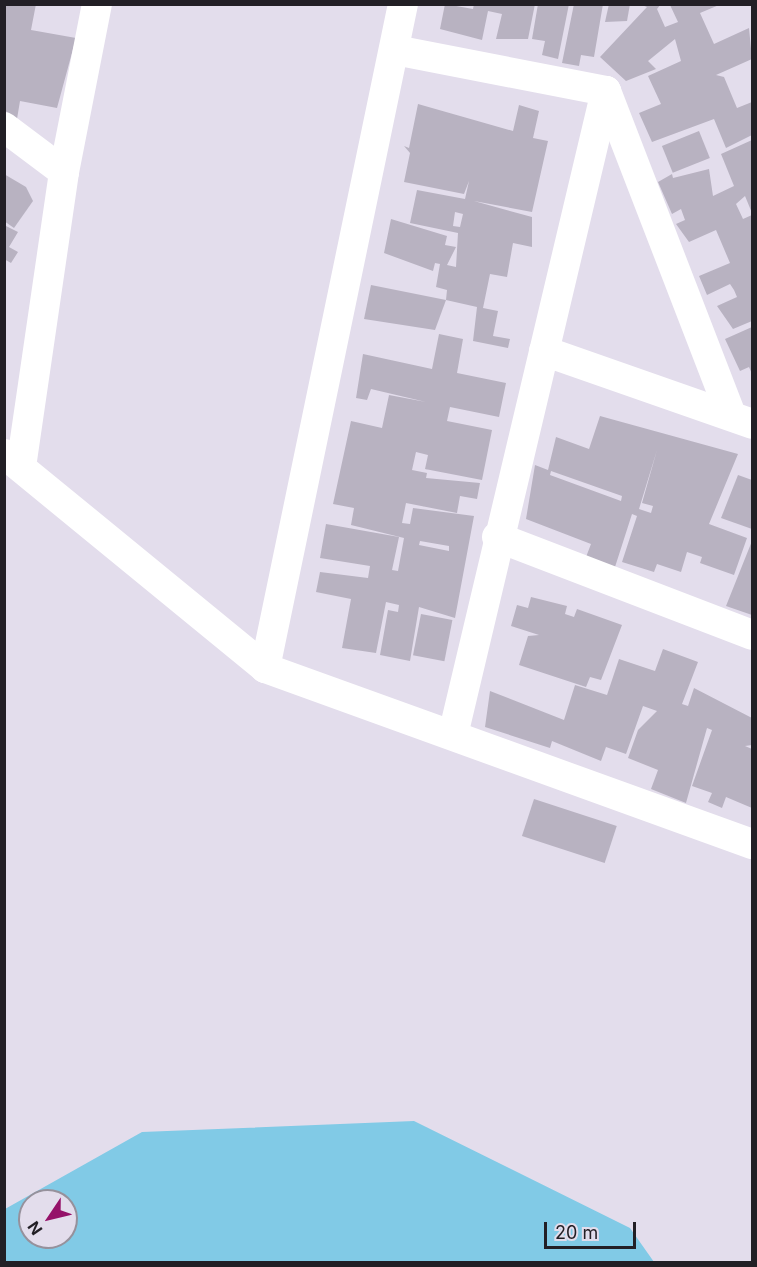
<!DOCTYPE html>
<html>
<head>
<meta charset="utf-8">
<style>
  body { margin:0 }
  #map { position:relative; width:757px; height:1267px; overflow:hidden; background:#e3ddec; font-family:Inter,sans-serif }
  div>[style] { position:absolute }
  .water>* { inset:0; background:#81cae6 }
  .building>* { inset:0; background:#b8b2c1; transform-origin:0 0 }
  .minor>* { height:30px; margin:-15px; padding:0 15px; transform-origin:15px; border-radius:15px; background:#fff }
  span { translate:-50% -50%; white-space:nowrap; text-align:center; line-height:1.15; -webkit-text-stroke:4.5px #e3ddec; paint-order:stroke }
  .frame { position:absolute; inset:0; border:6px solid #221f25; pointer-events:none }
  .north { position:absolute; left:18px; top:1189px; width:60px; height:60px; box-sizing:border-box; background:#e3ddec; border:2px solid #96919c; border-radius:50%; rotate:235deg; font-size:16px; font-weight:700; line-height:24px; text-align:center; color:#221f25 }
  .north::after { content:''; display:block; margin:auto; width:21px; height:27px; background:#951169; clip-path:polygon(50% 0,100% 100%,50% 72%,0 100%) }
  .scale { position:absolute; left:544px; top:1222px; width:92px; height:27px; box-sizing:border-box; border:3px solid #221f25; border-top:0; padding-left:8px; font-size:18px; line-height:21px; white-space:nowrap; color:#221f25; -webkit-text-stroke:4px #e3ddec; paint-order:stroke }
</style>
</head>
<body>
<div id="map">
  <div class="water">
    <i style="clip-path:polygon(evenodd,414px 1121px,630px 1228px,654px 1262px,5px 1262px,5px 1209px,142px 1132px,414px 1121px,30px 1201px,66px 1201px,66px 1237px,30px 1237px,30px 1201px)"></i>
  </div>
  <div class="building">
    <i style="clip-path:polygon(4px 4px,36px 4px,31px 30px,76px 38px,57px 108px,20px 101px,17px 119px,4px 110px)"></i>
    <i style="clip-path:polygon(445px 4px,473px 9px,474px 4px,535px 4px,528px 39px,496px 39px,502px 14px,488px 11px,482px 40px,440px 29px)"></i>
    <i style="clip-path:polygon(538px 4px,569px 4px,558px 59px,542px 55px,545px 41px,532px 39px)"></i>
    <i style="clip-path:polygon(574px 4px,603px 4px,594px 57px,581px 55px,579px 66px,562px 63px)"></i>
    <i style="clip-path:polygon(609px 4px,630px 4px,627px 21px,605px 22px)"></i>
    <i style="clip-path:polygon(639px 4px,661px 4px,657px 9px,665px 27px,678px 22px,670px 5px,719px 5px,700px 13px,714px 44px,749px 28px,752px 59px,716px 75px,724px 77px,737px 108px,752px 102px,752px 135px,726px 148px,714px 119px,652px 142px,639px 113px,661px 104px,648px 76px,681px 61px,675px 39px,648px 61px,656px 69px,626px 81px,600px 57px,647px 7px)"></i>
    <i style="clip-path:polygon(evenodd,418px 104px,513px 131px,519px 105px,539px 111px,533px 138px,548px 141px,532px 212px,474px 201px,532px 217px,532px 247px,513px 243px,507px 277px,490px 274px,483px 308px,498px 311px,493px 336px,510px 339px,508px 348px,473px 341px,477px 307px,446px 300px,447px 290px,436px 287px,440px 264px,435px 263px,433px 271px,384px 253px,391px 219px,447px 236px,445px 245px,456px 247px,447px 265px,456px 267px,458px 233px,410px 223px,417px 190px,465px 199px,469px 181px,464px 194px,404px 182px,410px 153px,404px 146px,409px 148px,418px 104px,455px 212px,463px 214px,460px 227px,453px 226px,455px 212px)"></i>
    <i style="left:699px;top:131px;width:29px;height:40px;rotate:68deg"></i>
    <i style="clip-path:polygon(752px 140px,752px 213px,745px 196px,736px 204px,743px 219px,752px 215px,752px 321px,733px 329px,717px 306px,737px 297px,734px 290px,730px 284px,707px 295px,699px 276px,730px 263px,716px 230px,689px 242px,676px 224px,685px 220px,681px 209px,672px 214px,658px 182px,672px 174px,673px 178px,709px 169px,713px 196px,734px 186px,721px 154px)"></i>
    <i style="clip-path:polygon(4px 174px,26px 187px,33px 201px,14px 228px,4px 221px)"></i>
    <i style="clip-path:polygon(4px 225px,18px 232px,9px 247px,18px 252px,11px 263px,4px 259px)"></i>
    <i style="clip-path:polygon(371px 285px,446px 300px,435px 330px,364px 319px)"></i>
    <i style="clip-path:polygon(752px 327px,752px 374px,749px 367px,740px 371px,725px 339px)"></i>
    <i style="clip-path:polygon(evenodd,439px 334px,463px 339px,457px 373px,506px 383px,499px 417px,450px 407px,447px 421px,492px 430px,482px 480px,425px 469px,428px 455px,416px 452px,412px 470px,427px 473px,426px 478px,480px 483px,477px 499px,460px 496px,457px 513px,406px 503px,402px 523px,410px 524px,413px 508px,474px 516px,455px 618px,419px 607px,410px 661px,380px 655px,388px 610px,398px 612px,399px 605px,386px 602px,376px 653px,342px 648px,351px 599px,316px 592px,320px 572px,368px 578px,370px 566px,320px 558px,326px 524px,399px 537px,392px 570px,398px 571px,404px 538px,351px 525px,354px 508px,333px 504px,351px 421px,382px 428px,389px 395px,426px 402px,371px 389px,367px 400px,356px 398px,363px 354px,432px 369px,439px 334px,420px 541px,449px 546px,449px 551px,419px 545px,420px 541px)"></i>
    <i style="clip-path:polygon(evenodd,600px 416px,738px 454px,709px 524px,747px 538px,734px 575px,700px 563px,702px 557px,687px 552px,681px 572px,657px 564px,654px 572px,622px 562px,637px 516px,632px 514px,615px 567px,586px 557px,591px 544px,526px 519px,535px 465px,548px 470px,556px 437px,589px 449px,600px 416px,657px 450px,642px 503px,653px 506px,651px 513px,639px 509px,657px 450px,600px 416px,551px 471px,622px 496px,621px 501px,550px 475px,551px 471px)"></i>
    <i style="clip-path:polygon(738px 475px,752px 480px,752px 529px,721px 518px)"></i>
    <i style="clip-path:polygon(752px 541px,752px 615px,726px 606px)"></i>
    <i style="clip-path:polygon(531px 597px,567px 606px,565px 614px,574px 617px,577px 609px,622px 625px,601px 680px,590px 677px,586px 687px,519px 665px,528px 636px,539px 635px,511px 626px,517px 605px,528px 608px)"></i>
    <i style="left:421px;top:614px;width:32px;height:42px;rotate:11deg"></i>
    <i style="clip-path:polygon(663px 649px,698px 662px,682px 704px,688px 706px,694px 688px,752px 718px,752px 745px,745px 746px,752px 749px,752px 808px,726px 797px,722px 808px,708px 802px,712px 793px,692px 786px,712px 730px,707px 728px,686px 803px,651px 789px,658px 770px,628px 758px,638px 730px,657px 711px,643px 706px,626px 754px,606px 747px,601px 761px,552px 741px,550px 748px,485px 727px,490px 691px,564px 720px,575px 685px,607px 695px,619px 659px,655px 671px)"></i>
    <i style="left:534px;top:799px;width:87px;height:39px;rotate:18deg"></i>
  </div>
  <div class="minor">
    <i style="left:395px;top:50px;width:215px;rotate:11deg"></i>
    <i style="left:606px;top:91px;width:347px;rotate:68.9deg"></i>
    <i style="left:4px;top:127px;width:75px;rotate:36.9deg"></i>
    <i style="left:544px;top:351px;width:220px;rotate:19.3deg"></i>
    <i style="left:4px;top:454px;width:338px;rotate:39.3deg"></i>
    <i style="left:265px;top:668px;width:518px;rotate:19.87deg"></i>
    <i style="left:21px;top:467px;width:298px;rotate:-81.7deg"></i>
    <i style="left:64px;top:172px;width:171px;rotate:-78.9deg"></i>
    <i style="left:497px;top:537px;width:273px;rotate:21deg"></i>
    <i style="left:265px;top:668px;width:678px;rotate:-78.26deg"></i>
    <i style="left:453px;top:735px;width:662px;rotate:-76.64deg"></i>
  </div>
  <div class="frame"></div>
  <div class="north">N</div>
  <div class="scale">20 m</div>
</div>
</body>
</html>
